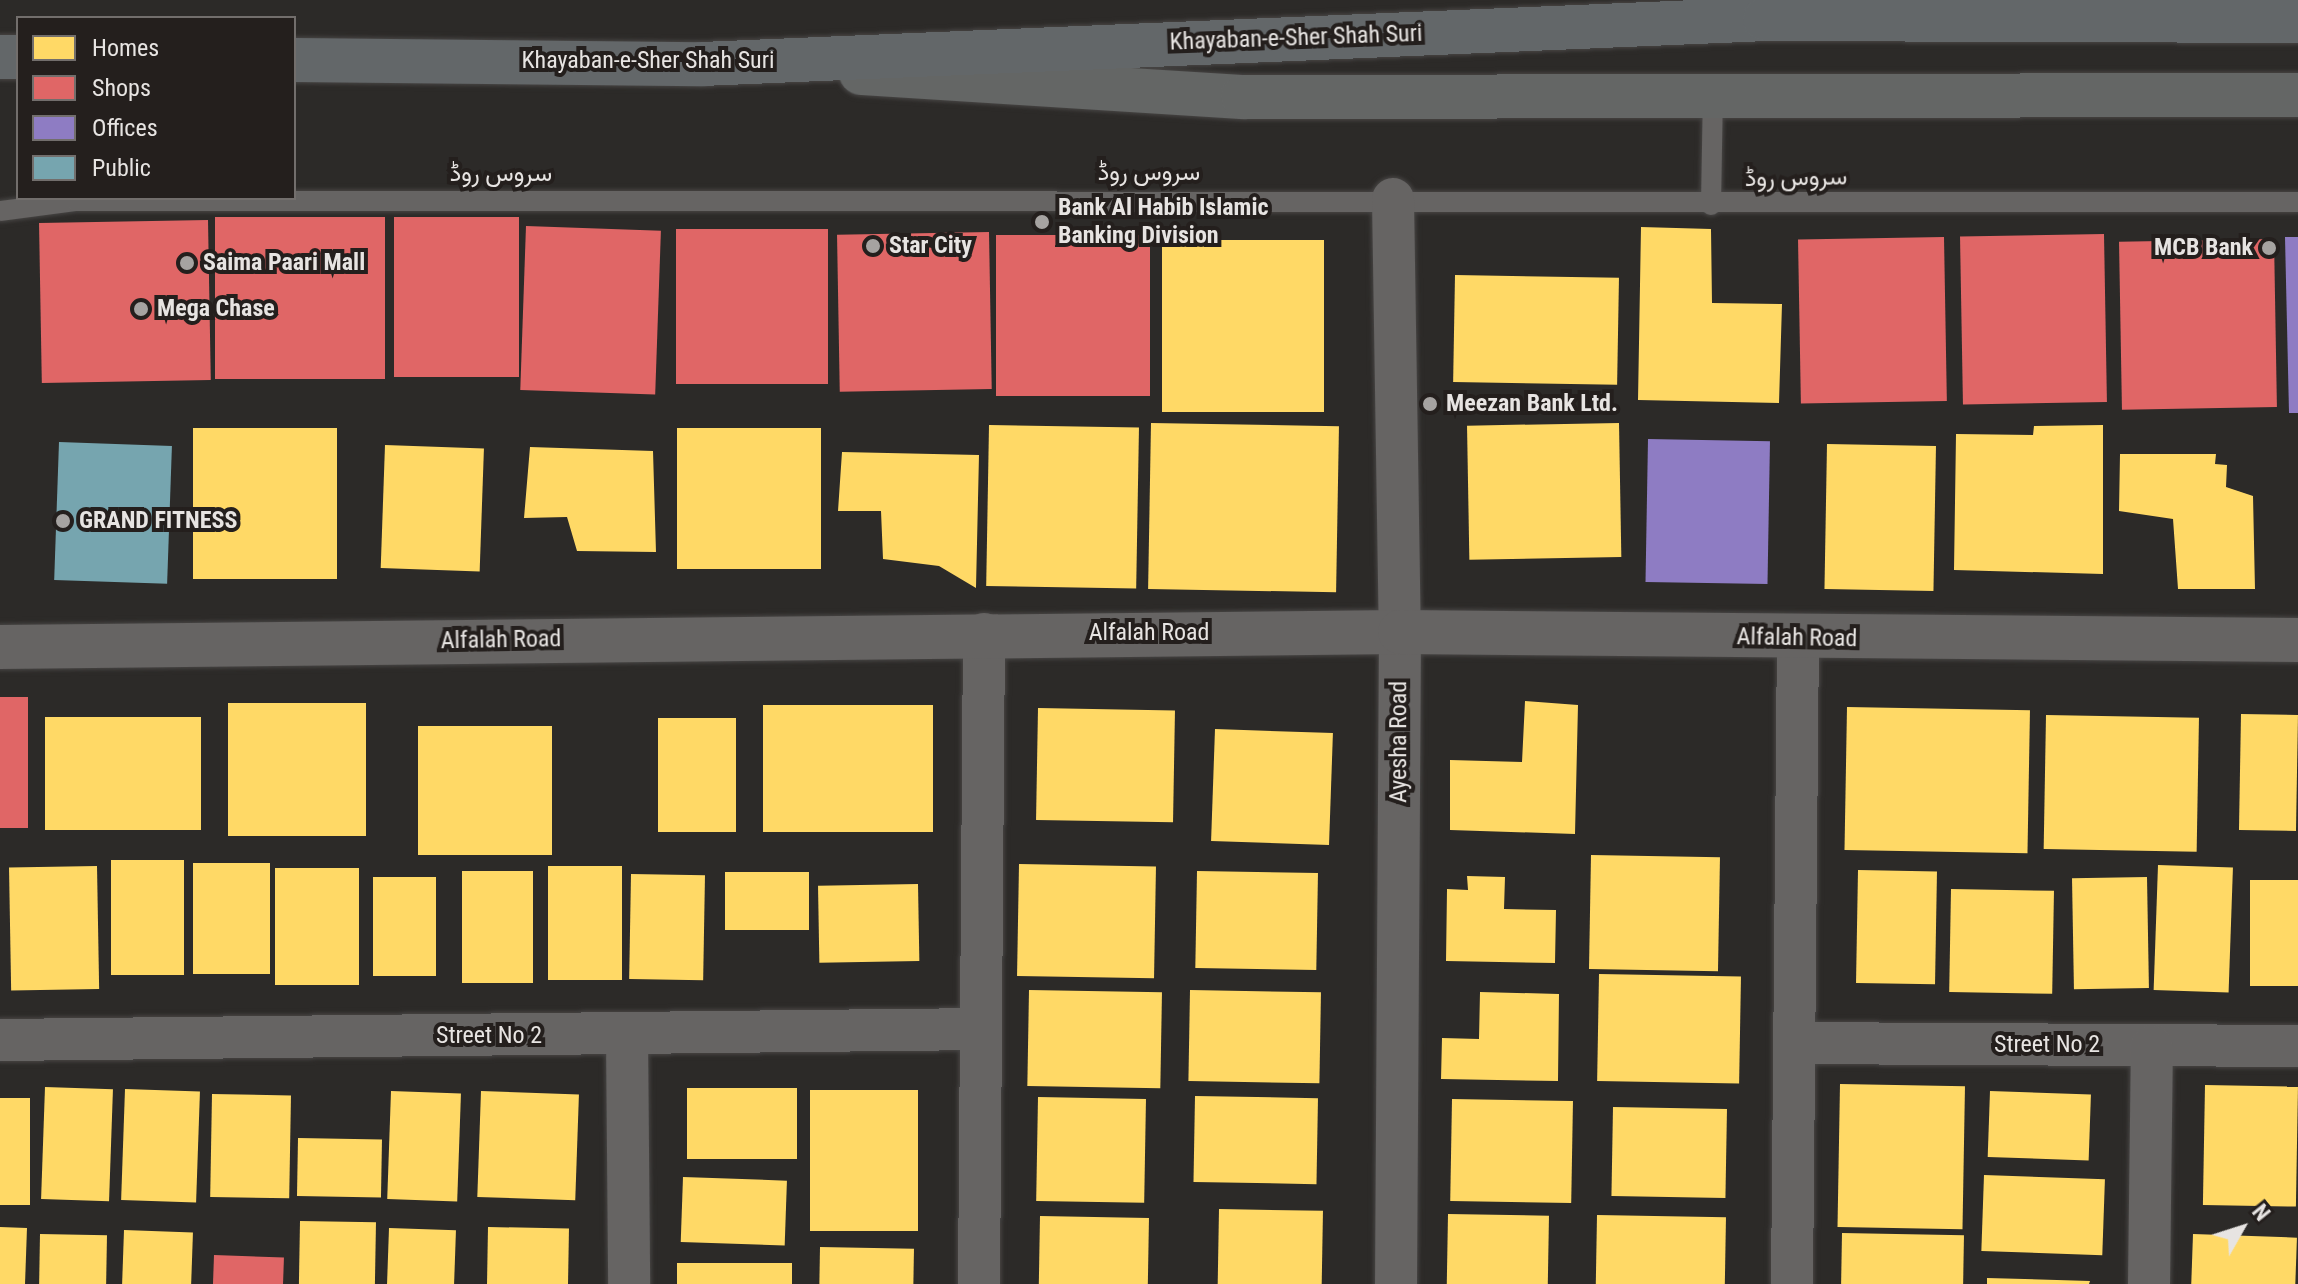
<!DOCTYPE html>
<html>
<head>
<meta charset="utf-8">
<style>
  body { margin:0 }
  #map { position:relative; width:2298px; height:1284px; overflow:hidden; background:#2c2a28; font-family:"Roboto Condensed",Vazirmatn,sans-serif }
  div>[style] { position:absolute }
  .homes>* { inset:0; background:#ffd966; transform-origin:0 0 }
  .shops>* { inset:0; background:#e06666; transform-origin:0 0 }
  .offices>* { inset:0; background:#8e7cc3; transform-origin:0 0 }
  .public>* { inset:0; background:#76a5af; transform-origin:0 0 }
  .roads { filter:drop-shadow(0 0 2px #474544) drop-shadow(0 0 2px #474544) }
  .service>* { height:20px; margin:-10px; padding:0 10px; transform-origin:10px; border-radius:10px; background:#666463 }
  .minor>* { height:42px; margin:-21px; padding:0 21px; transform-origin:21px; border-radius:21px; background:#666463 }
  .tertiary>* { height:44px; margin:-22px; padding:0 22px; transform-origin:22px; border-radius:22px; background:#666463 }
  .secondary>* { height:44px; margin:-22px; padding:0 22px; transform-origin:22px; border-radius:22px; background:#646665 }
  .primary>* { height:44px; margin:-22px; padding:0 22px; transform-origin:22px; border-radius:22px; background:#636769 }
  .dots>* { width:22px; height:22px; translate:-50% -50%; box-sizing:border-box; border:4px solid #241f1d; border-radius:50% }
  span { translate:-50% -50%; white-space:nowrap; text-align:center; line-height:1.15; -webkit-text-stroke:8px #241f1d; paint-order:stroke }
  .street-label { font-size:24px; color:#e7e4e2 }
  .poi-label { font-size:24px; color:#e7e4e2; font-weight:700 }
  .left { translate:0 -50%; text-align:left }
  .right { translate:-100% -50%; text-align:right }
  .legend { position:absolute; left:16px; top:16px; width:280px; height:184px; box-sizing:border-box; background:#241f1d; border:2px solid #726e6c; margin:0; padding:10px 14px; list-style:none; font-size:24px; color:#e7e4e2 }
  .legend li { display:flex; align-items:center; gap:16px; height:40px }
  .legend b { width:40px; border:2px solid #726e6c }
  .north { position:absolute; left:2202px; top:1188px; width:80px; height:80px; -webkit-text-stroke:6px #241f1d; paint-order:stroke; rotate:51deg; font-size:22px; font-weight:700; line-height:32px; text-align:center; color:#e7e4e2 }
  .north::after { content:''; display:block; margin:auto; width:28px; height:36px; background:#e7e4e2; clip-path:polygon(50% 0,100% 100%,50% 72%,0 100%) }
</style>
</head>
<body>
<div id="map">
  <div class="homes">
    <i style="clip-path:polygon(1641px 227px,1711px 229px,1712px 303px,1782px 304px,1779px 403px,1638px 400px)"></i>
    <i style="left:1162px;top:240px;width:162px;height:172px"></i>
    <i style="left:1455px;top:275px;width:164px;height:107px;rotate:1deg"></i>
    <i style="left:1151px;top:423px;width:188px;height:166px;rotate:1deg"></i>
    <i style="left:1619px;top:423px;width:134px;height:152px;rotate:89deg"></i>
    <i style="left:989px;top:425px;width:150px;height:161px;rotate:1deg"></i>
    <i style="clip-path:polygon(2103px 425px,2103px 574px,1954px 570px,1956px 434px,2033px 435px,2034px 426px)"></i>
    <i style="left:193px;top:428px;width:144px;height:151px"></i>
    <i style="left:677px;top:428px;width:144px;height:141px"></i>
    <i style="left:1827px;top:444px;width:109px;height:145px;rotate:1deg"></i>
    <i style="left:385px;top:445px;width:99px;height:123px;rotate:2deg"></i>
    <i style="clip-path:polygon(530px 447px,653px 451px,656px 552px,577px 551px,567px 517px,524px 518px)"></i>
    <i style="clip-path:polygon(842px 452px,979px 455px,976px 588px,939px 566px,883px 559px,881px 511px,838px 511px)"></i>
    <i style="clip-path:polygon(2120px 454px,2216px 454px,2215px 464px,2227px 465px,2226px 487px,2253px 496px,2255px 589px,2178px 589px,2173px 519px,2119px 511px)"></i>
    <i style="clip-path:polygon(1525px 701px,1578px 705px,1575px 834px,1450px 830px,1450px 760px,1522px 762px)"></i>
    <i style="left:228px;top:703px;width:138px;height:133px"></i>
    <i style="left:763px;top:705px;width:170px;height:127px"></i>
    <i style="left:1847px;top:707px;width:183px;height:143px;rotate:1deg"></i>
    <i style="left:1038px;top:708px;width:137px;height:112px;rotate:1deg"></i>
    <i style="left:2241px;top:714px;width:57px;height:116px;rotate:1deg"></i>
    <i style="left:2046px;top:715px;width:153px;height:134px;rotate:1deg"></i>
    <i style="left:45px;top:717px;width:156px;height:113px"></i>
    <i style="left:658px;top:718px;width:78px;height:114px"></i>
    <i style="left:418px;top:726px;width:134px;height:129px"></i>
    <i style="left:1215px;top:729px;width:118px;height:112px;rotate:2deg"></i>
    <i style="left:1591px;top:855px;width:129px;height:114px;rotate:1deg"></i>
    <i style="left:111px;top:860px;width:73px;height:115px"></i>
    <i style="left:193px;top:863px;width:77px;height:111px"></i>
    <i style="left:1019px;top:864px;width:137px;height:112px;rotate:1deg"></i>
    <i style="left:2158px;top:865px;width:75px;height:125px;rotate:2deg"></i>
    <i style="left:97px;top:866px;width:123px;height:88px;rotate:89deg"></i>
    <i style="left:548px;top:866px;width:74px;height:114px"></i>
    <i style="left:275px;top:868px;width:84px;height:117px"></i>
    <i style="left:1858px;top:870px;width:79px;height:113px;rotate:1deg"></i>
    <i style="left:462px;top:871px;width:71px;height:112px"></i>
    <i style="left:1197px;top:871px;width:121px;height:97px;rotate:1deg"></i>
    <i style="left:725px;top:872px;width:84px;height:58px"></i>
    <i style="left:631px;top:874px;width:74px;height:105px;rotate:1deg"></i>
    <i style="clip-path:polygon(1467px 876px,1505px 877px,1504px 909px,1556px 910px,1555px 963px,1446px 961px,1447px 889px,1468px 890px)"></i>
    <i style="left:373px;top:877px;width:63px;height:99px"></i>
    <i style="left:2147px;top:877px;width:111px;height:75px;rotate:89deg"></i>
    <i style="left:2250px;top:880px;width:48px;height:106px"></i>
    <i style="left:918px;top:884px;width:77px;height:100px;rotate:89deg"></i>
    <i style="left:1951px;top:889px;width:103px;height:103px;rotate:1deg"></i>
    <i style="left:1599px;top:974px;width:142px;height:107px;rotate:1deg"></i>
    <i style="left:1029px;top:990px;width:133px;height:96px;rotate:1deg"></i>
    <i style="left:1190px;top:990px;width:131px;height:91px;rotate:1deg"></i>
    <i style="clip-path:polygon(1480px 992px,1559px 994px,1558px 1081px,1441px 1079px,1442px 1038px,1479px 1039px)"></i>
    <i style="left:1840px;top:1084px;width:125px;height:143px;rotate:1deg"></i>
    <i style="left:2205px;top:1085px;width:93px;height:120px;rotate:1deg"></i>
    <i style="left:45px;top:1087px;width:68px;height:112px;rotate:2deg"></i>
    <i style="left:687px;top:1088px;width:110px;height:71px"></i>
    <i style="left:125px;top:1089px;width:75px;height:111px;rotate:2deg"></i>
    <i style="left:810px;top:1090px;width:108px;height:141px"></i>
    <i style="left:391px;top:1091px;width:70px;height:108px;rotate:2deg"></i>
    <i style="left:481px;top:1091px;width:98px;height:106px;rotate:2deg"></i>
    <i style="left:1990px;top:1091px;width:101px;height:66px;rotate:2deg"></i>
    <i style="left:212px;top:1094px;width:79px;height:103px;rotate:1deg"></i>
    <i style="left:1195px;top:1096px;width:123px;height:86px;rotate:1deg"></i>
    <i style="left:1038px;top:1097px;width:108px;height:104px;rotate:1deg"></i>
    <i style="left:0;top:1098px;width:30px;height:107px"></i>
    <i style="left:1452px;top:1099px;width:121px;height:102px;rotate:1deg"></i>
    <i style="left:1613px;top:1107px;width:114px;height:89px;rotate:1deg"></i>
    <i style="left:298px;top:1138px;width:84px;height:58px;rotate:1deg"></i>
    <i style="left:1984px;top:1175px;width:121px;height:76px;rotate:2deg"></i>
    <i style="left:683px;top:1177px;width:104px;height:65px;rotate:2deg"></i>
    <i style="left:1219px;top:1209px;width:104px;height:75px;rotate:1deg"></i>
    <i style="left:1448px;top:1214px;width:101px;height:70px;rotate:1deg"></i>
    <i style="left:1597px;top:1215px;width:129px;height:69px;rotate:1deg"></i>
    <i style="left:1040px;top:1216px;width:109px;height:68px;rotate:1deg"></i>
    <i style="left:300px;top:1221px;width:76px;height:63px;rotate:1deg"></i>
    <i style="left:0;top:1227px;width:27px;height:57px;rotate:2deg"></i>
    <i style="left:488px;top:1227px;width:81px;height:57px;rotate:1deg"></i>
    <i style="left:389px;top:1228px;width:67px;height:56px;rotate:2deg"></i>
    <i style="left:124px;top:1230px;width:69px;height:54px;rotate:2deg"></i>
    <i style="left:1842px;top:1233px;width:122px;height:51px;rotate:1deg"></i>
    <i style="left:40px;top:1234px;width:67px;height:50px;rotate:1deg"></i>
    <i style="left:2193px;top:1234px;width:104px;height:50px;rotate:2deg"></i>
    <i style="left:820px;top:1247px;width:94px;height:37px;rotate:1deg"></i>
    <i style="left:792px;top:1263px;width:21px;height:115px;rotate:90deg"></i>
    <i style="clip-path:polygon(1987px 1278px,2090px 1281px,2089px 1284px,1987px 1284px)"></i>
  </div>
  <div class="shops">
    <i style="left:215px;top:217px;width:170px;height:162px"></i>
    <i style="left:394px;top:217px;width:125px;height:160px"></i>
    <i style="left:208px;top:220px;width:160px;height:169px;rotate:89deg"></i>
    <i style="left:526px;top:226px;width:135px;height:164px;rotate:2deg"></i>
    <i style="left:676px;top:229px;width:152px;height:155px"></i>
    <i style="left:989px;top:232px;width:157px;height:152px;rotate:89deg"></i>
    <i style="left:2104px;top:234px;width:168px;height:144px;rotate:89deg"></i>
    <i style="left:1150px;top:235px;width:161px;height:154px;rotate:90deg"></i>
    <i style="left:1944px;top:237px;width:164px;height:146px;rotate:89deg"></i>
    <i style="left:2274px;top:239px;width:168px;height:155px;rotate:89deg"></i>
    <i style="left:0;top:697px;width:28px;height:131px"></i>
    <i style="left:214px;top:1255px;width:70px;height:29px;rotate:2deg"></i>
  </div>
  <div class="offices">
    <i style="clip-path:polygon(2285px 237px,2298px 237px,2298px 413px,2289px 413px)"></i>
    <i style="left:1648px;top:439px;width:122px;height:143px;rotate:1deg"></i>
  </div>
  <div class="public">
    <i style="left:59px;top:442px;width:113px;height:138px;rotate:2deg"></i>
  </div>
  <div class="roads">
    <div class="service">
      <i style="left:1711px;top:205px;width:111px;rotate:-89deg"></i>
      <i style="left:0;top:211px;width:77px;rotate:-7.5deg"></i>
      <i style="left:76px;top:201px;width:2222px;rotate:0.03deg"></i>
    </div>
    <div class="minor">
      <i style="left:1393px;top:199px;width:433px;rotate:89.1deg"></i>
      <i style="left:1400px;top:632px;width:652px;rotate:90.35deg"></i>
      <i style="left:627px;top:1035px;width:249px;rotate:89.5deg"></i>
      <i style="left:0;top:1040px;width:978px;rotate:-0.64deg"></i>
      <i style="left:1795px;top:1043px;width:503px;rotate:0.34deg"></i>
      <i style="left:979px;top:1284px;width:650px;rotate:-89.56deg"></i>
      <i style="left:1792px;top:1284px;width:646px;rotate:-89.47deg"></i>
      <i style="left:2149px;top:1284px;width:238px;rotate:-89.3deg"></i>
    </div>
    <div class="tertiary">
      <i style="left:0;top:647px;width:1400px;rotate:-0.61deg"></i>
      <i style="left:1400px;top:632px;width:898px;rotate:0.51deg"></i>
    </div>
    <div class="secondary">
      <i style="left:861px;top:73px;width:383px;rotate:3.6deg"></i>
      <i style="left:1243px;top:97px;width:1055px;rotate:-0.11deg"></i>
    </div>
    <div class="primary">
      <i style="left:0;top:57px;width:18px"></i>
      <i style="left:294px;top:60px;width:408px;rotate:0.6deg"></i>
      <i style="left:702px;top:64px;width:1064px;rotate:-2.42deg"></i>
      <i style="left:1765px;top:19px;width:533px;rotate:0.21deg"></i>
    </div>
  </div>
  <div class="dots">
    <i style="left:1042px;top:222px;background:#a6a3a1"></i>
    <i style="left:873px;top:246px;background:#a6a3a1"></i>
    <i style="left:2269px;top:248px;background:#a6a3a1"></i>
    <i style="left:187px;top:263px;background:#a6a3a1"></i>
    <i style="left:141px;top:309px;background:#a6a3a1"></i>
    <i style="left:1430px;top:404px;background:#a6a3a1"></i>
    <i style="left:63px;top:521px;background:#a6a3a1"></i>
  </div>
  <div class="street-label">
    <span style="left:1296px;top:38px;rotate:-2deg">Khayaban-e-Sher Shah Suri</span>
    <span style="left:648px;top:61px">Khayaban-e-Sher Shah Suri</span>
    <span style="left:1149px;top:173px">سروس روڈ</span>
    <span style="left:501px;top:174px">سروس روڈ</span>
    <span style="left:1796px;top:178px;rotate:-1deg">سروس روڈ</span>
    <span style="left:1149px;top:633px">Alfalah Road</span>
    <span style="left:1797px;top:638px;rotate:1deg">Alfalah Road</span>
    <span style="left:501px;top:640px;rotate:-1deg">Alfalah Road</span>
    <span style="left:1399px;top:742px;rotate:-90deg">Ayesha Road</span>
    <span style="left:489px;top:1036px">Street No 2</span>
    <span style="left:2047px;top:1045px">Street No 2</span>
  </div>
  <div class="poi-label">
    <span class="left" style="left:1058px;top:222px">Bank Al Habib Islamic<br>Banking Division</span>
    <span class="left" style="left:889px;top:246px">Star City</span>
    <span class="right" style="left:2253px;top:248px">MCB Bank</span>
    <span class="left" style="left:203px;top:263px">Saima Paari Mall</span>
    <span class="left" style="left:157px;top:309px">Mega Chase</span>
    <span class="left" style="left:1446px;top:404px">Meezan Bank Ltd.</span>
    <span class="left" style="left:79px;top:521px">GRAND FITNESS</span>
  </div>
  <ul class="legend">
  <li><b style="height:22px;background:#ffd966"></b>Homes</li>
  <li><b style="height:22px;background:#e06666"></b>Shops</li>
  <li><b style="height:22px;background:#8e7cc3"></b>Offices</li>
  <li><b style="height:22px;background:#76a5af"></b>Public</li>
  </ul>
  <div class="north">N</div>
</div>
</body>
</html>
